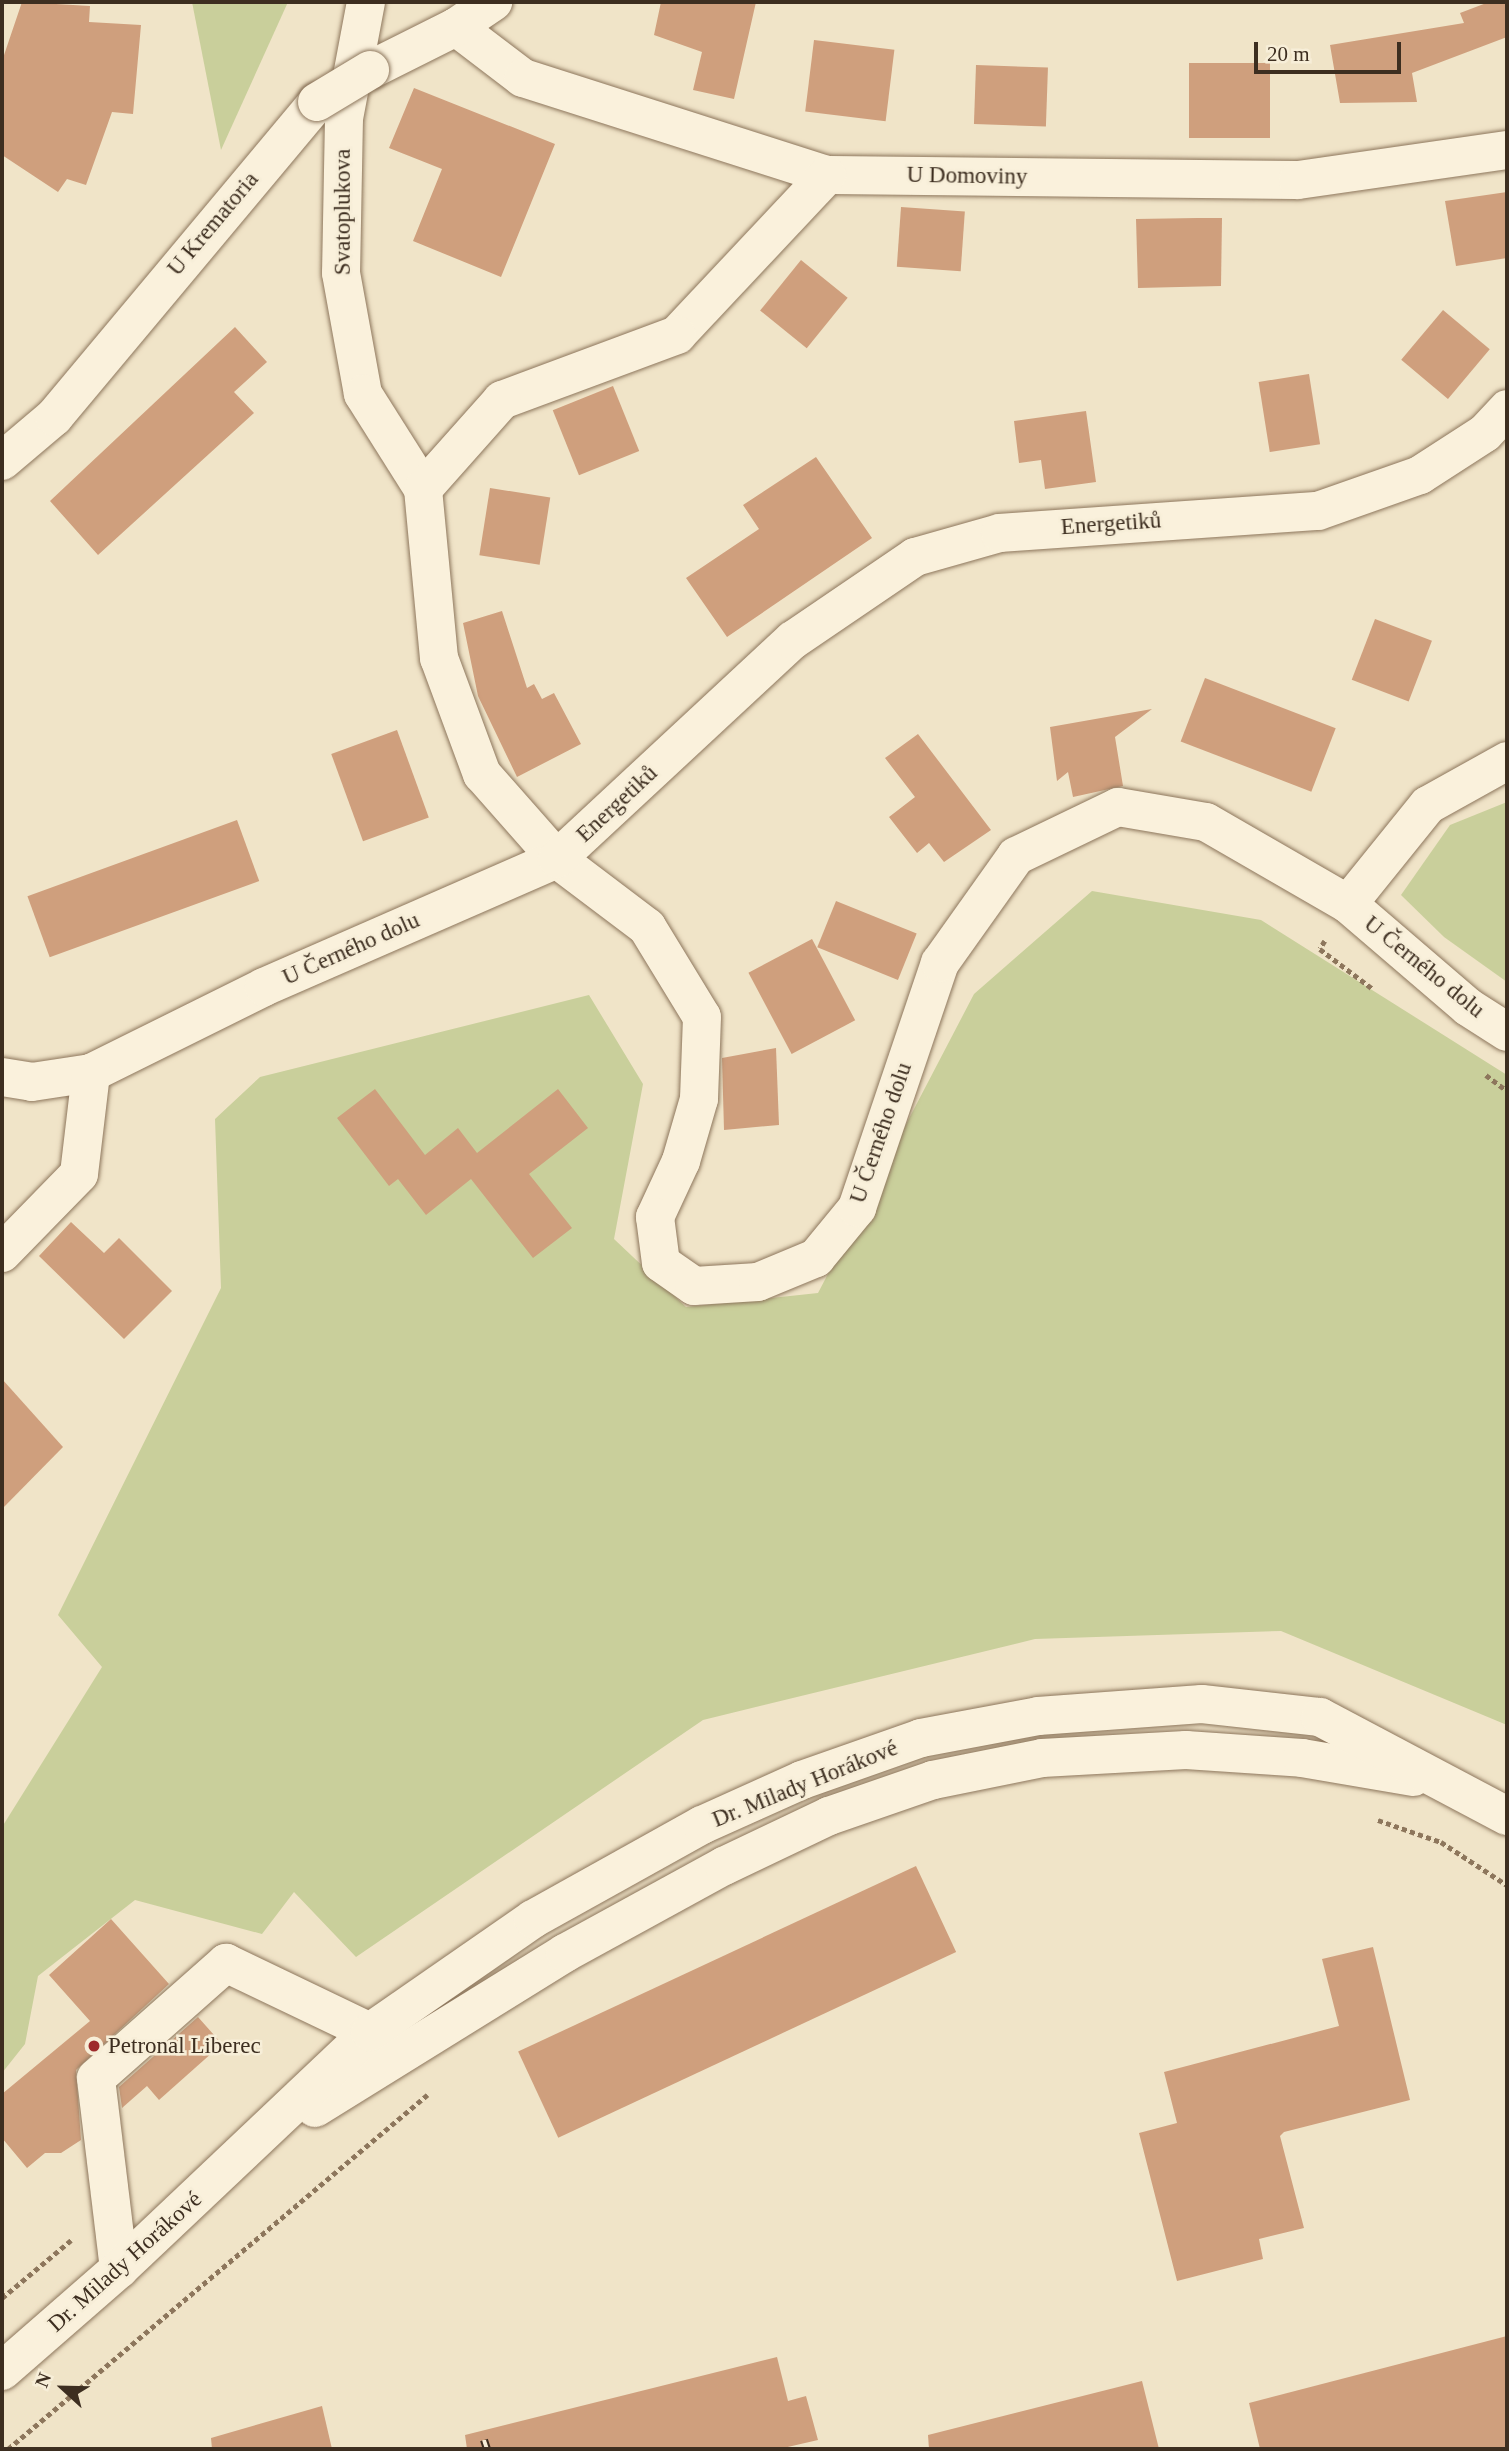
<!DOCTYPE html>
<html>
<head>
<meta charset="utf-8">
<style>
  body { margin:0 }
  #map { position:relative; width:1509px; height:2451px; overflow:hidden; background:#f0e4c8; font-family:"Times New Roman",serif }
  div>[style] { position:absolute }
  .green>* { inset:0; background:#c9cf9b }
  .building>* { inset:0; background:#cf9f7d; transform-origin:0 0 }
  .path>* { height:4.5px; margin-top:-2.25px; transform-origin:0; background:repeating-linear-gradient(90deg,#8d765c 0 5px,transparent 0 8.5px) }
  .roads { filter:drop-shadow(0 0 2px #8d765c) drop-shadow(0 0 2px #8d765c) }
  .minor>* { height:38px; margin:-19px; padding:0 19px; transform-origin:19px; border-radius:19px; background:#faf1dc }
  .rail>* { height:8px; margin-top:-4px; transform-origin:0; background:repeating-linear-gradient(90deg,#f7eed8 0 16px,#3d2e20 0 32px); box-sizing:border-box; border-block:2px solid #3d2e20 }
  .bridges { filter:drop-shadow(0 0 2px #8d765c) drop-shadow(0 0 2px #8d765c) }
  .minor-bridge>* { height:38px; margin:-19px; padding:0 19px; transform-origin:19px; border-radius:19px; background:#faf1dc }
  .dots>* { width:19px; height:19px; translate:-50% -50%; box-sizing:border-box; border:4px solid #f7eed8; border-radius:50% }
  span { translate:-50% -50%; white-space:nowrap; text-align:center; line-height:1.15; -webkit-text-stroke:5px #f7eed8; paint-order:stroke }
  .street-label { font-size:23px; color:#3d2e20 }
  .poi-label { font-size:23px; color:#3d2e20 }
  .left { translate:0 -50%; text-align:left }
  .frame { position:absolute; inset:0; border:4px solid #3d2e20; pointer-events:none }
  .north { position:absolute; left:28px; top:2353px; width:70px; height:70px; -webkit-text-stroke:5px #f7eed8; paint-order:stroke; rotate:292deg; font-size:19px; font-weight:700; line-height:28px; text-align:center; color:#3d2e20 }
  .north::after { content:''; display:block; margin:auto; width:24px; height:32px; background:#3d2e20; clip-path:polygon(50% 0,100% 100%,50% 72%,0 100%) }
  .scale { position:absolute; left:1254px; top:42px; width:147px; height:32px; box-sizing:border-box; border:4px solid #3d2e20; border-top:0; padding-left:9px; font-size:21px; line-height:24px; white-space:nowrap; color:#3d2e20; -webkit-text-stroke:5px #f7eed8; paint-order:stroke }
</style>
</head>
<body>
<div id="map">
  <div class="green">
    <i style="clip-path:polygon(192px 2px,288px 2px,221px 150px)"></i>
    <i style="clip-path:polygon(1507px 802px,1507px 982px,1444px 937px,1401px 895px,1450px 825px)"></i>
    <i style="clip-path:polygon(1092px 891px,1261px 920px,1507px 1075px,1507px 1725px,1281px 1631px,1035px 1639px,703px 1720px,356px 1957px,294px 1892px,262px 1934px,135px 1900px,38px 1976px,25px 2044px,2px 2073px,2px 1827px,102px 1667px,58px 1615px,221px 1288px,215px 1119px,260px 1077px,589px 995px,643px 1084px,614px 1239px,686px 1307px,818px 1293px,974px 994px)"></i>
  </div>
  <div class="building">
    <i style="clip-path:polygon(22px 2px,90px 6px,89px 22px,141px 25px,133px 114px,112px 112px,86px 185px,67px 179px,58px 192px,2px 155px,2px 61px)"></i>
    <i style="clip-path:polygon(661px 2px,756px 2px,734px 99px,693px 90px,702px 52px,654px 35px)"></i>
    <i style="clip-path:polygon(1489px 2px,1507px 2px,1507px 37px,1412px 73px,1417px 102px,1340px 103px,1330px 45px,1464px 23px,1460px 13px)"></i>
    <i style="left:814px;top:40px;width:81px;height:72px;rotate:7deg"></i>
    <i style="left:1189px;top:63px;width:81px;height:75px"></i>
    <i style="left:976px;top:65px;width:72px;height:59px;rotate:2deg"></i>
    <i style="clip-path:polygon(414px 88px,555px 144px,501px 277px,413px 241px,442px 169px,389px 148px)"></i>
    <i style="clip-path:polygon(1507px 192px,1507px 258px,1456px 266px,1445px 201px)"></i>
    <i style="left:901px;top:207px;width:64px;height:60px;rotate:4deg"></i>
    <i style="clip-path:polygon(1197px 218px,1222px 218px,1221px 286px,1138px 288px,1136px 219px)"></i>
    <i style="left:801px;top:260px;width:60px;height:65px;rotate:39deg"></i>
    <i style="left:1443px;top:310px;width:61px;height:65px;rotate:40deg"></i>
    <i style="clip-path:polygon(235px 327px,267px 362px,234px 392px,254px 413px,98px 555px,50px 501px)"></i>
    <i style="left:1309px;top:374px;width:71px;height:51px;rotate:81deg"></i>
    <i style="left:613px;top:386px;width:70px;height:65px;rotate:68deg"></i>
    <i style="clip-path:polygon(1086px 411px,1096px 482px,1045px 489px,1041px 460px,1019px 463px,1014px 421px)"></i>
    <i style="clip-path:polygon(816px 457px,872px 538px,727px 637px,686px 578px,759px 529px,743px 505px)"></i>
    <i style="left:490px;top:488px;width:61px;height:68px;rotate:9deg"></i>
    <i style="clip-path:polygon(502px 611px,527px 688px,534px 684px,542px 699px,554px 693px,581px 744px,517px 777px,478px 696px,463px 623px)"></i>
    <i style="left:1375px;top:619px;width:61px;height:65px;rotate:21deg"></i>
    <i style="left:1205px;top:678px;width:140px;height:68px;rotate:21deg"></i>
    <i style="clip-path:polygon(1152px 709px,1115px 737px,1123px 786px,1073px 797px,1068px 772px,1057px 781px,1050px 727px)"></i>
    <i style="left:397px;top:730px;width:93px;height:70px;rotate:70deg"></i>
    <i style="clip-path:polygon(918px 734px,991px 830px,944px 862px,929px 843px,917px 853px,889px 817px,915px 797px,885px 758px)"></i>
    <i style="left:237px;top:820px;width:65px;height:223px;rotate:70deg"></i>
    <i style="left:836px;top:901px;width:87px;height:50px;rotate:22deg"></i>
    <i style="left:812px;top:939px;width:92px;height:72px;rotate:62deg"></i>
    <i style="clip-path:polygon(776px 1048px,779px 1125px,724px 1130px,722px 1058px)"></i>
    <i style="clip-path:polygon(375px 1089px,425px 1155px,458px 1128px,477px 1153px,558px 1089px,588px 1128px,529px 1174px,572px 1228px,533px 1258px,471px 1179px,426px 1215px,398px 1179px,389px 1186px,337px 1118px)"></i>
    <i style="clip-path:polygon(71px 1222px,104px 1253px,119px 1238px,172px 1291px,124px 1339px,39px 1256px)"></i>
    <i style="clip-path:polygon(2px 1379px,63px 1447px,2px 1509px)"></i>
    <i style="left:916px;top:1866px;width:95px;height:439px;rotate:65deg"></i>
    <i style="clip-path:polygon(111px 1919px,169px 1984px,76px 2070px,81px 2140px,61px 2153px,45px 2153px,27px 2168px,2px 2138px,2px 2094px,90px 2021px,49px 1975px)"></i>
    <i style="clip-path:polygon(1373px 1947px,1410px 2100px,1284px 2132px,1280px 2136px,1304px 2228px,1259px 2239px,1263px 2259px,1177px 2281px,1139px 2133px,1177px 2123px,1164px 2072px,1339px 2026px,1322px 1959px)"></i>
    <i style="clip-path:polygon(198px 2017px,222px 2044px,159px 2100px,147px 2086px,122px 2108px,119px 2087px)"></i>
    <i style="clip-path:polygon(1507px 2336px,1507px 2449px,1260px 2449px,1249px 2403px)"></i>
    <i style="clip-path:polygon(777px 2357px,788px 2401px,806px 2396px,818px 2440px,779px 2449px,467px 2449px,465px 2435px)"></i>
    <i style="clip-path:polygon(1142px 2381px,1159px 2449px,929px 2449px,928px 2435px)"></i>
    <i style="clip-path:polygon(322px 2406px,332px 2449px,212px 2449px,211px 2438px)"></i>
  </div>
  <div class="path">
    <i style="left:1325px;top:941px;width:9px;rotate:122deg"></i>
    <i style="left:1320px;top:949px;width:66px;rotate:37deg"></i>
    <i style="left:1486px;top:1075px;width:26px;rotate:37deg"></i>
    <i style="left:1378px;top:1820px;width:67px;rotate:19.2deg"></i>
    <i style="left:1441px;top:1842px;width:79px;rotate:33.1deg"></i>
    <i style="left:2px;top:2298px;width:90px;rotate:-40deg"></i>
    <i style="left:8px;top:2449px;width:549px;rotate:-40.19deg"></i>
  </div>
  <div class="roads">
    <div class="minor">
      <i style="left:366px;top:2px;width:118px;rotate:100.7deg"></i>
      <i style="left:344px;top:118px;width:155px;rotate:91.1deg"></i>
      <i style="left:341px;top:273px;width:123px;rotate:79.7deg"></i>
      <i style="left:363px;top:394px;width:112px;rotate:57.7deg"></i>
      <i style="left:456px;top:27px;width:84px;rotate:37.3deg"></i>
      <i style="left:523px;top:78px;width:319px;rotate:17.7deg"></i>
      <i style="left:827px;top:175px;width:471px;rotate:0.6deg"></i>
      <i style="left:1298px;top:180px;width:211px;rotate:-8.2deg"></i>
      <i style="left:370px;top:70px;width:96px;rotate:-26.6deg"></i>
      <i style="left:456px;top:27px;width:45px;rotate:-34deg"></i>
      <i style="left:827px;top:175px;width:219px;rotate:133.2deg"></i>
      <i style="left:677px;top:335px;width:187px;rotate:159.6deg"></i>
      <i style="left:502px;top:400px;width:119px;rotate:131.6deg"></i>
      <i style="left:423px;top:489px;width:170px;rotate:84.6deg"></i>
      <i style="left:439px;top:658px;width:124px;rotate:69.7deg"></i>
      <i style="left:482px;top:774px;width:113px;rotate:48.6deg"></i>
      <i style="left:557px;top:859px;width:113px;rotate:37.1deg"></i>
      <i style="left:647px;top:927px;width:105px;rotate:58.6deg"></i>
      <i style="left:702px;top:1017px;width:82px;rotate:92.1deg"></i>
      <i style="left:699px;top:1099px;width:65px;rotate:106.2deg"></i>
      <i style="left:681px;top:1161px;width:62px;rotate:114.9deg"></i>
      <i style="left:655px;top:1217px;width:46px;rotate:82.6deg"></i>
      <i style="left:661px;top:1263px;width:40px;rotate:34.9deg"></i>
      <i style="left:694px;top:1286px;width:64px;rotate:-3.6deg"></i>
      <i style="left:758px;top:1282px;width:63px;rotate:-22.5deg"></i>
      <i style="left:816px;top:1258px;width:65px;rotate:-50.6deg"></i>
      <i style="left:857px;top:1208px;width:259px;rotate:-71.3deg"></i>
      <i style="left:940px;top:963px;width:131px;rotate:-54.6deg"></i>
      <i style="left:1016px;top:856px;width:113px;rotate:-25.7deg"></i>
      <i style="left:1118px;top:807px;width:89px;rotate:9.7deg"></i>
      <i style="left:1206px;top:822px;width:164px;rotate:30deg"></i>
      <i style="left:1348px;top:904px;width:158px;rotate:40.6deg"></i>
      <i style="left:1468px;top:1007px;width:46px;rotate:32.7deg"></i>
      <i style="left:2px;top:461px;width:68px;rotate:-40.2deg"></i>
      <i style="left:54px;top:417px;width:410px;rotate:-50.1deg"></i>
      <i style="left:1348px;top:904px;width:127px;rotate:-51.1deg"></i>
      <i style="left:1428px;top:805px;width:90px;rotate:-29.1deg"></i>
      <i style="left:2px;top:1077px;width:30px;rotate:9deg"></i>
      <i style="left:32px;top:1082px;width:60px;rotate:-8.7deg"></i>
      <i style="left:91px;top:1073px;width:193px;rotate:-26.4deg"></i>
      <i style="left:264px;top:987px;width:320px;rotate:-23.6deg"></i>
      <i style="left:557px;top:859px;width:322px;rotate:-42.9deg"></i>
      <i style="left:793px;top:640px;width:148px;rotate:-34.2deg"></i>
      <i style="left:915px;top:557px;width:88px;rotate:-15.8deg"></i>
      <i style="left:1000px;top:533px;width:319px;rotate:-4deg"></i>
      <i style="left:1318px;top:511px;width:108px;rotate:-19.4deg"></i>
      <i style="left:1420px;top:475px;width:77px;rotate:-32.9deg"></i>
      <i style="left:1485px;top:433px;width:33px;rotate:-47deg"></i>
      <i style="left:2px;top:1253px;width:110px;rotate:-45.7deg"></i>
      <i style="left:79px;top:1174px;width:102px;rotate:-83.2deg"></i>
      <i style="left:315px;top:2108px;width:294px;rotate:-31.8deg"></i>
      <i style="left:565px;top:1953px;width:181px;rotate:-28.7deg"></i>
      <i style="left:724px;top:1866px;width:116px;rotate:-25.5deg"></i>
      <i style="left:829px;top:1816px;width:110px;rotate:-19.1deg"></i>
      <i style="left:933px;top:1780px;width:111px;rotate:-11.4deg"></i>
      <i style="left:1042px;top:1758px;width:144px;rotate:-3.2deg"></i>
      <i style="left:1186px;top:1750px;width:116px;rotate:3.9deg"></i>
      <i style="left:1302px;top:1758px;width:113px;rotate:9.7deg"></i>
      <i style="left:119px;top:2269px;width:192px;rotate:-96.9deg"></i>
      <i style="left:96px;top:2078px;width:174px;rotate:-41.5deg"></i>
      <i style="left:226px;top:1963px;width:160px;rotate:25.6deg"></i>
      <i style="left:2px;top:2371px;width:155px;rotate:-41.1deg"></i>
      <i style="left:119px;top:2269px;width:345px;rotate:-43.4deg"></i>
      <i style="left:370px;top:2032px;width:198px;rotate:-34.7deg"></i>
      <i style="left:533px;top:1919px;width:193px;rotate:-29.1deg"></i>
      <i style="left:702px;top:1825px;width:110px;rotate:-24.2deg"></i>
      <i style="left:802px;top:1780px;width:126px;rotate:-19.4deg"></i>
      <i style="left:921px;top:1738px;width:119px;rotate:-10.6deg"></i>
      <i style="left:1038px;top:1716px;width:164px;rotate:-4.2deg"></i>
      <i style="left:1202px;top:1704px;width:119px;rotate:6.3deg"></i>
      <i style="left:1320px;top:1717px;width:212px;rotate:27.9deg"></i>
    </div>
  </div>
  <div class="rail">
    <i style="left:484px;top:2440px;width:9px;rotate:72deg"></i>
  </div>
  <div class="bridges">
    <div class="minor-bridge">
      <i style="left:317px;top:102px;width:62px;rotate:-31.1deg"></i>
    </div>
  </div>
  <div class="dots">
    <i style="left:94px;top:2046px;background:#9e2a2b"></i>
  </div>
  <div class="street-label">
    <span style="left:967px;top:176px;rotate:1deg">U Domoviny</span>
    <span style="left:343px;top:212px;rotate:-90deg">Svatoplukova</span>
    <span style="left:213px;top:224px;rotate:-50deg">U Krematoria</span>
    <span style="left:1111px;top:524px;rotate:-4deg">Energetiků</span>
    <span style="left:617px;top:804px;rotate:-43deg">Energetiků</span>
    <span style="left:351px;top:949px;rotate:-24deg">U Černého dolu</span>
    <span style="left:1424px;top:967px;rotate:39deg">U Černého dolu</span>
    <span style="left:881px;top:1133px;rotate:-71deg">U Černého dolu</span>
    <span style="left:805px;top:1784px;rotate:-22deg">Dr. Milady Horákové</span>
    <span style="left:125px;top:2262px;rotate:-42deg">Dr. Milady Horákové</span>
  </div>
  <div class="poi-label">
    <span class="left" style="left:108px;top:2046px">Petronal Liberec</span>
  </div>
  <div class="frame"></div>
  <div class="north">N</div>
  <div class="scale">20 m</div>
</div>
</body>
</html>
